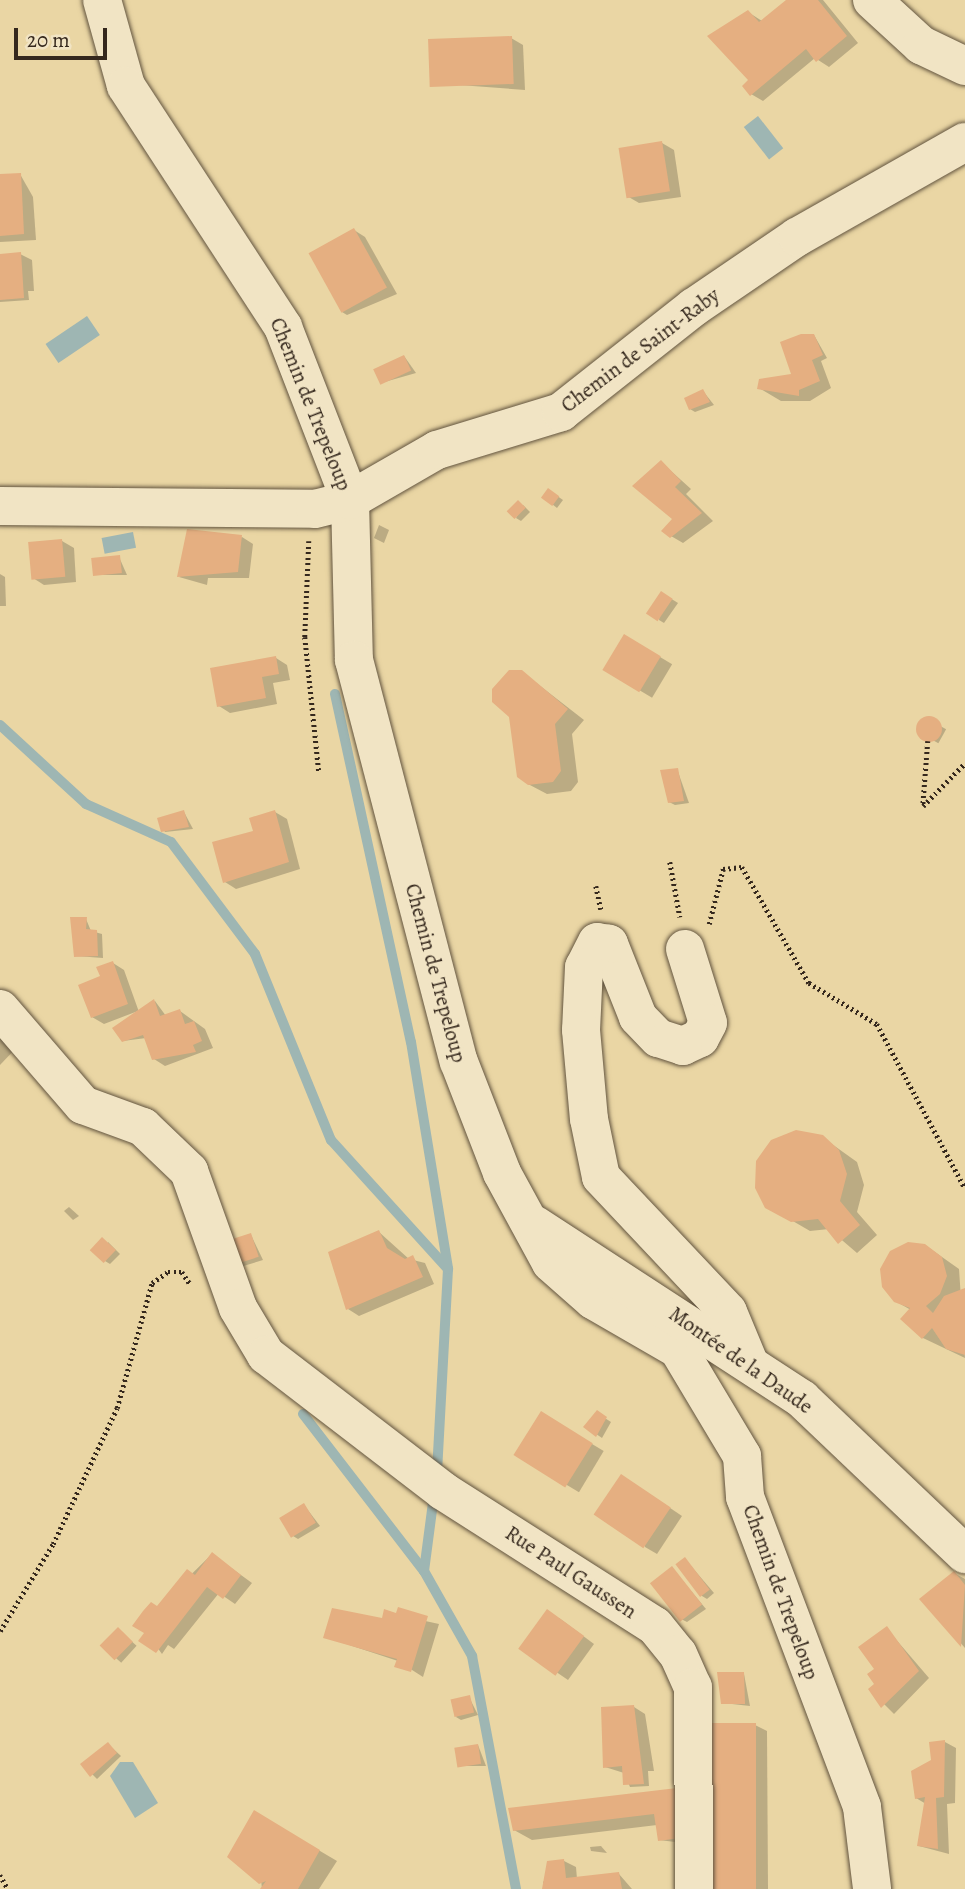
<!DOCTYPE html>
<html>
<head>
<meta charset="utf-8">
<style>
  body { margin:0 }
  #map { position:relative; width:965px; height:1889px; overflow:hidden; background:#ead6a4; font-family:Alegreya,serif }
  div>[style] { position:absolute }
  .water>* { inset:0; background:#9eb6b3; transform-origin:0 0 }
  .shadow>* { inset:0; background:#0003; transform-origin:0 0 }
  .stream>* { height:10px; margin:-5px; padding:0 5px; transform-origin:5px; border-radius:5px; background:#9eb6b3 }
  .building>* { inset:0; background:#e5af81; transform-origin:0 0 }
  .round { border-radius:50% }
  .path>* { height:4.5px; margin-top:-2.25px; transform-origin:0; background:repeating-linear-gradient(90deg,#35281d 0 2px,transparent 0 5.5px) }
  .roads { filter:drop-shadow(0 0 2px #62543f) drop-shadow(0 0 2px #62543f) }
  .minor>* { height:38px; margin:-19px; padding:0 19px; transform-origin:19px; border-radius:19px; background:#f1e4c4 }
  span { translate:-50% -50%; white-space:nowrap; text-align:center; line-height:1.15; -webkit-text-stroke:5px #f1e4c4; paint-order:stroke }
  .street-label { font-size:21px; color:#35281d }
  .scale { position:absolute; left:14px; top:28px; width:93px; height:32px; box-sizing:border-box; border:4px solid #35281d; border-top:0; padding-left:9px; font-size:21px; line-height:24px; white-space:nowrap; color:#35281d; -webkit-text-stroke:5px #f1e4c4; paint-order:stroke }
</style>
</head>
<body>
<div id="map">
  <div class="water">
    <i style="left:758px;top:116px;width:41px;height:18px;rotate:52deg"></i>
    <i style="left:87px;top:316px;width:23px;height:50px;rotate:56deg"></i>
    <i style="left:133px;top:532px;width:16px;height:32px;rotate:79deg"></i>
    <i style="clip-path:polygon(120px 1762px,133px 1762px,158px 1803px,135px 1818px,110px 1776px)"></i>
  </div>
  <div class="shadow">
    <i style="clip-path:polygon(788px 0,823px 0,858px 43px,829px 67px,815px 58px,763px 101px,751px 94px,748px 12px,762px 21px)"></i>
    <i style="clip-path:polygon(511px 38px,523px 45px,525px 90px,432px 83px)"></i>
    <i style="clip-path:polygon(662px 143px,674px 150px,681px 197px,639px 203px,627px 196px)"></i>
    <i style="clip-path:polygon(20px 174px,33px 197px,36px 240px,0 242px,0 176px)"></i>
    <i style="clip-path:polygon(354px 230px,365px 237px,397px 294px,347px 315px,342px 312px)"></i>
    <i style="clip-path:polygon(20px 254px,32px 260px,34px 291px,28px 291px,29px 300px,0 302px,0 255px)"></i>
    <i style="clip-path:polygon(814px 335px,827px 358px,821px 361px,831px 388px,810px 401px,781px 401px,759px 388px,793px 375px)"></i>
    <i style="clip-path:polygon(404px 356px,416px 373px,381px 383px)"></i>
    <i style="clip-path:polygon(703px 391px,714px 405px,695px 412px,690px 409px)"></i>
    <i style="clip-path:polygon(661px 462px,691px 489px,686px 494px,713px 521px,683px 543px,671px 536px,675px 518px)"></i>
    <i style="clip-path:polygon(553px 493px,563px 500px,557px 508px,552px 504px)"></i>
    <i style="clip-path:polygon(523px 505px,530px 512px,521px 521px,516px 518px)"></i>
    <i style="clip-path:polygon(379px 525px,389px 530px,384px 543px,374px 538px)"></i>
    <i style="clip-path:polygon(242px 537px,253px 544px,249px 578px,208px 578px,207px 585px,179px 577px)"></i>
    <i style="clip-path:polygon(62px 541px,74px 548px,76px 582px,44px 585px,33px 578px)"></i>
    <i style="clip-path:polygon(119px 557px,127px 575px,95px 575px)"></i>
    <i style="clip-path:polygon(0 574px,5px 577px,6px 606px,0 606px)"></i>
    <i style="clip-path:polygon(662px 593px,678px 603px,664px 623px,659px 620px)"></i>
    <i style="left:625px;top:636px;width:55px;height:39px;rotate:31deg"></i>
    <i style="clip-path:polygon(276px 658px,287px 665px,290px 680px,273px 683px,277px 704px,230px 713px,219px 706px)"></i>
    <i style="clip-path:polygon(521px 671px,584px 720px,572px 734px,578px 782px,571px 791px,547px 794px,528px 784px)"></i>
    <i style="left:926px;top:718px;width:23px;height:16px;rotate:29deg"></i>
    <i style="clip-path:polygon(677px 769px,689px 803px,675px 805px,669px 802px)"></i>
    <i style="clip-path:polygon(184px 812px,193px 829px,165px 832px,159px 819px)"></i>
    <i style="clip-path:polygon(275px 812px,287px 819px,300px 869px,236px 889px,225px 882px)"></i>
    <i style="clip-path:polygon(86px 919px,91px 931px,102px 934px,103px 958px,76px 956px)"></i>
    <i style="clip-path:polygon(113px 963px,124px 970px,139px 1012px,155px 1001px,166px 1016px,180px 1011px,205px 1029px,213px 1048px,165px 1066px,154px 1059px,146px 1038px,123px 1041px,138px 1011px,104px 1024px,92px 1017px,102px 977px)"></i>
    <i style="clip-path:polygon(0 1019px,20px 1044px,0 1065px)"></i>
    <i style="clip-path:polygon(822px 1137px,857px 1162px,864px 1185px,857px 1212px,877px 1235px,857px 1253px,829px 1229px,810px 1231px,767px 1206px)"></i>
    <i style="clip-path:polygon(69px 1207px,79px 1216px,73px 1220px,64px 1211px)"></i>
    <i style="clip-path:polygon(379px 1232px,409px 1259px,425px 1263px,434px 1284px,359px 1316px,348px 1309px)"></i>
    <i style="clip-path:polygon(251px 1235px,263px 1260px,240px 1267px)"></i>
    <i style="clip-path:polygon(108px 1242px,120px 1254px,110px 1264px,105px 1261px)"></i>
    <i style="clip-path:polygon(925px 1245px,959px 1269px,965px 1358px,923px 1338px,903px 1319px,911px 1310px,895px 1301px)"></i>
    <i style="clip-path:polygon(597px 1413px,611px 1422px,602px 1438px,586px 1427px)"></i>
    <i style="left:542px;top:1414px;width:72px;height:48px;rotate:31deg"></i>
    <i style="clip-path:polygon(633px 1483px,682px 1516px,657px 1554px,645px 1547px)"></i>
    <i style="clip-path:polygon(304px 1505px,320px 1526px,298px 1539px,293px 1536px)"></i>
    <i style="clip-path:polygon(212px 1554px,252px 1583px,235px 1604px,219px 1593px,174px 1649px,168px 1645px,162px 1654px,146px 1632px,157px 1608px)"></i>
    <i style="clip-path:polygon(685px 1559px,714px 1593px,707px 1599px,702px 1596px)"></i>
    <i style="clip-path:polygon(672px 1568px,706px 1609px,687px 1622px,681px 1619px)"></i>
    <i style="clip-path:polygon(954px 1573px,965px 1579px,965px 1648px,922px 1599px)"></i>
    <i style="clip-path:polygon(398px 1615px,439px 1624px,423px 1677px,398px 1661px,325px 1637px)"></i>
    <i style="clip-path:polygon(559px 1618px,594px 1644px,568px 1680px,521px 1648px)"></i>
    <i style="left:118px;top:1629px;width:25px;height:23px;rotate:42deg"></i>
    <i style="clip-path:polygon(887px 1629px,929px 1678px,894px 1714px,870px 1690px,877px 1684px)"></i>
    <i style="clip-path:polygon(744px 1674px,750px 1706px,723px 1703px)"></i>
    <i style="clip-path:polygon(469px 1697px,478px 1715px,461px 1720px,456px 1717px)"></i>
    <i style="clip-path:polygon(634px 1707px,645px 1714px,654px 1771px,648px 1771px,649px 1786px,630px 1787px,624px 1773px,605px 1767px)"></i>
    <i style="clip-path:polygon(755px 1725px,767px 1731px,768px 1889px,715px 1889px)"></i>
    <i style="clip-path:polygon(945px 1742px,956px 1748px,955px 1803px,947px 1804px,949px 1854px,919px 1846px,926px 1804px,916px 1798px)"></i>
    <i style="clip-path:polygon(108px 1744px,121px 1756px,97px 1779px,82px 1764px)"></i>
    <i style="clip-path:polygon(478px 1745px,486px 1766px,459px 1766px)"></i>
    <i style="clip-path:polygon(677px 1790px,675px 1842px,659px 1840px,657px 1825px,532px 1840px,514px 1830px)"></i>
    <i style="clip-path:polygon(254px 1812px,337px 1861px,319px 1889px,262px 1889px)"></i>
    <i style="clip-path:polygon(601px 1846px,607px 1853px,591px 1851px,590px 1847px)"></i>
    <i style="clip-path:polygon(564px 1861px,576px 1867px,577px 1879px,619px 1874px,632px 1889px,544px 1889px,543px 1882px)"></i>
  </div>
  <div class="stream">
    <i style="left:335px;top:694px;width:356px;rotate:77.7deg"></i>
    <i style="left:411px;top:1042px;width:230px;rotate:80.7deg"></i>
    <i style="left:448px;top:1269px;width:204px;rotate:93.1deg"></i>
    <i style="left:0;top:725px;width:117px;rotate:42.6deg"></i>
    <i style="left:86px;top:804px;width:93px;rotate:24.1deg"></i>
    <i style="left:171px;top:842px;width:140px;rotate:53.1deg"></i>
    <i style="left:255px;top:954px;width:201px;rotate:67.8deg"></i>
    <i style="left:331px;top:1140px;width:174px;rotate:47.8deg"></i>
    <i style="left:303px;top:1414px;width:198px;rotate:52.4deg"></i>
    <i style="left:424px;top:1571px;width:98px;rotate:60.5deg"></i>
    <i style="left:472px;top:1656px;width:237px;rotate:79.3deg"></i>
    <i style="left:424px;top:1571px;width:77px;rotate:-82.5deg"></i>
  </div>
  <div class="building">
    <i style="clip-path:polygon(786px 0,818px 0,847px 36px,816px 62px,806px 49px,750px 96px,742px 86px,748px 80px,707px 36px,748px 10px,759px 22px)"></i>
    <i style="left:512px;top:36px;width:48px;height:84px;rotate:88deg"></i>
    <i style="left:662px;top:141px;width:51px;height:44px;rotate:81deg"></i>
    <i style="clip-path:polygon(21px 173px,24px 234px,0 236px,0 174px)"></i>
    <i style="left:354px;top:228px;width:68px;height:52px;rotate:61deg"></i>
    <i style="clip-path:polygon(21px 252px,24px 298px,0 300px,0 254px)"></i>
    <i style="clip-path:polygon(801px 334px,814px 334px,823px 355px,812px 360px,820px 381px,799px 390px,799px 396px,757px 389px,759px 379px,791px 374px,780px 342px)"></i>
    <i style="left:404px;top:355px;width:17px;height:34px;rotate:65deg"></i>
    <i style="clip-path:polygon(703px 389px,710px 402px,689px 410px,684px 398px)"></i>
    <i style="clip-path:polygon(661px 460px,681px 481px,675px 487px,702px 513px,670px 538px,661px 531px,672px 519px,632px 486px)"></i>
    <i style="left:548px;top:488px;width:14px;height:12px;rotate:36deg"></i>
    <i style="left:518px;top:500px;width:11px;height:16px;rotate:45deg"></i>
    <i style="clip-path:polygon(187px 529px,242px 535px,238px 572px,177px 577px)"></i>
    <i style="left:62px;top:539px;width:38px;height:34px;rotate:85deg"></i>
    <i style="left:120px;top:555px;width:18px;height:29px;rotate:84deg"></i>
    <i style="left:661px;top:591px;width:14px;height:27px;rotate:34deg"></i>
    <i style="left:624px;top:634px;width:43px;height:42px;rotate:31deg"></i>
    <i style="clip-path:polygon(276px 656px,279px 674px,262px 677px,266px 698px,217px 707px,210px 668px)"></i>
    <i style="clip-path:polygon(509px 670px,522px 670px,568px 709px,555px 724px,561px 771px,553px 782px,528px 785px,517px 777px,509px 717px,492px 702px,492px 689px)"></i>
    <i class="round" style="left:916px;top:716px;width:26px;height:26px"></i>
    <i style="clip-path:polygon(678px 768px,684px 801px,668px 803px,660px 770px)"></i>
    <i style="clip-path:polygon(184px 810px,189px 827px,161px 832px,157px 818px)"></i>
    <i style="clip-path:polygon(275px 810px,289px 862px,223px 883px,212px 842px,253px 831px,249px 818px)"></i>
    <i style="clip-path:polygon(70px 917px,87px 917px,86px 929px,97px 930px,98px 956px,74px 957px)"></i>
    <i style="clip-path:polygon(113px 961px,128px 1004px,91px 1018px,78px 985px,100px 976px,96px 967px)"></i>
    <i style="clip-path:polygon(154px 999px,160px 1016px,180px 1009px,185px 1024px,194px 1021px,202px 1041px,193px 1045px,196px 1052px,152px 1060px,143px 1035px,122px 1042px,112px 1028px)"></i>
    <i style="clip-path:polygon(796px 1130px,823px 1135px,839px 1150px,847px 1174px,840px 1201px,860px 1225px,838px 1244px,818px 1219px,791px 1222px,765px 1208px,755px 1188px,756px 1161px,771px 1140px)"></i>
    <i style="clip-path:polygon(379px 1230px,387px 1248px,405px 1259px,413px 1255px,423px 1277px,346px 1310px,328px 1252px)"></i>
    <i style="left:251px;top:1233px;width:25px;height:26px;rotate:72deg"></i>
    <i style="left:102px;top:1237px;width:19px;height:18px;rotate:43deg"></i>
    <i style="clip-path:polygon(908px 1242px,925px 1244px,942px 1257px,947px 1276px,940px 1294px,926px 1306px,933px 1313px,944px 1296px,965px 1288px,965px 1355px,946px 1349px,932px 1328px,922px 1339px,900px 1319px,910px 1308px,894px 1302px,882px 1287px,880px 1269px,890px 1251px)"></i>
    <i style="clip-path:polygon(597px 1410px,607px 1417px,596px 1437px,583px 1427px)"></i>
    <i style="left:541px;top:1411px;width:61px;height:52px;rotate:32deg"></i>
    <i style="left:621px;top:1474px;width:60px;height:49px;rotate:34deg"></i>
    <i style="left:304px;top:1503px;width:23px;height:29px;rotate:59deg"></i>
    <i style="clip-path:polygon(212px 1552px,241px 1575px,223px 1599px,207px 1587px,156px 1653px,138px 1641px,144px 1633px,132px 1626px,143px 1611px,151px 1602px,157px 1606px,187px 1569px,195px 1575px)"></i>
    <i style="left:685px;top:1557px;width:41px;height:12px;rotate:53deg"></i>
    <i style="left:672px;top:1566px;width:49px;height:28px;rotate:52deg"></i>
    <i style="clip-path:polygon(954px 1571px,965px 1585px,961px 1647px,919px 1599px)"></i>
    <i style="clip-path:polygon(398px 1607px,428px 1616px,411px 1672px,394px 1667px,397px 1659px,323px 1638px,332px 1608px,382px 1618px,384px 1609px,396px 1613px)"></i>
    <i style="left:547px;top:1609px;width:46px;height:49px;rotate:36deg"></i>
    <i style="clip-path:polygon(887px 1626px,919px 1671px,881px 1708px,868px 1689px,874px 1684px,867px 1674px,874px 1669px,858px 1647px)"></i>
    <i style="left:118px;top:1627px;width:21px;height:26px;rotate:45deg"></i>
    <i style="clip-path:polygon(717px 1672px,744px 1672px,745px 1704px,721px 1704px)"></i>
    <i style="left:470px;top:1695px;width:18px;height:20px;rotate:77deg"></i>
    <i style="clip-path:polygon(634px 1705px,644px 1784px,623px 1785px,622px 1766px,603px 1768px,601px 1707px)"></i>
    <i style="left:711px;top:1723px;width:45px;height:166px"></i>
    <i style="clip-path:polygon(945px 1740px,944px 1797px,936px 1798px,938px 1849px,917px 1846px,925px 1797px,915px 1799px,911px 1771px,931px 1760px,929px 1742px)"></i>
    <i style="clip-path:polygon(108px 1742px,117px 1753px,90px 1777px,80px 1764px)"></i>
    <i style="left:478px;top:1744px;width:20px;height:24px;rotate:81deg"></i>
    <i style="clip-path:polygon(677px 1788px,680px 1838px,658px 1841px,654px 1814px,513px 1831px,508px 1808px)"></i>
    <i style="clip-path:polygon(254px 1810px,320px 1850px,298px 1889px,260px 1889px,266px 1881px,259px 1884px,227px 1857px)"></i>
    <i style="clip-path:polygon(564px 1859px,566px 1878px,619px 1872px,622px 1889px,542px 1889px,547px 1861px)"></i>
  </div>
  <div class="path">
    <i style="left:309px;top:541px;width:96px;rotate:92.4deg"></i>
    <i style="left:305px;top:637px;width:137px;rotate:84.1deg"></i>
    <i style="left:928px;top:741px;width:65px;rotate:94.4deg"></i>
    <i style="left:923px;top:806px;width:60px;rotate:-45.7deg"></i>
    <i style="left:670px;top:862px;width:56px;rotate:79.7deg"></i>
    <i style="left:596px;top:886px;width:24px;rotate:78deg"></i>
    <i style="left:709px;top:924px;width:57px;rotate:-75.7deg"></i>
    <i style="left:723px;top:869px;width:19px;rotate:-6deg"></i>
    <i style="left:742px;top:867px;width:134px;rotate:60deg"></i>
    <i style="left:809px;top:983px;width:79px;rotate:31.1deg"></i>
    <i style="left:877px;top:1024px;width:186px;rotate:61.8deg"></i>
    <i style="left:0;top:1631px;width:102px;rotate:-58.7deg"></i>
    <i style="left:53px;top:1544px;width:150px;rotate:-64.8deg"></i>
    <i style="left:117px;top:1408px;width:130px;rotate:-74.4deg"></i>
    <i style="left:152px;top:1283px;width:19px;rotate:-35deg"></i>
    <i style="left:168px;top:1272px;width:14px"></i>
    <i style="left:182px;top:1272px;width:14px;rotate:56deg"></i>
    <i style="left:0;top:1875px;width:16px;rotate:60deg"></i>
  </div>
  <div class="roads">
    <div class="minor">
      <i style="left:102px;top:0;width:89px;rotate:74.4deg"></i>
      <i style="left:126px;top:86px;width:288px;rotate:56.9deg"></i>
      <i style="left:283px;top:327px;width:186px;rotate:68.8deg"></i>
      <i style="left:350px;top:500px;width:160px;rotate:88.6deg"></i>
      <i style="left:354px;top:660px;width:415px;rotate:75.4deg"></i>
      <i style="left:459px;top:1062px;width:119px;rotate:68.8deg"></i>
      <i style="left:502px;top:1173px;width:102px;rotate:61.4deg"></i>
      <i style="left:551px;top:1263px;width:56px;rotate:41.4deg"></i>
      <i style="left:593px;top:1300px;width:98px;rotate:30deg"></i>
      <i style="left:678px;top:1349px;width:125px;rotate:59.1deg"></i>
      <i style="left:742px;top:1456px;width:41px;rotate:85.8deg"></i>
      <i style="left:745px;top:1497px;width:331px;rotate:69.3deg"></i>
      <i style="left:862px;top:1807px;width:83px;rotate:83deg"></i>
      <i style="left:872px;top:0;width:67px;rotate:42.6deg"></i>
      <i style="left:921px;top:45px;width:49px;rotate:25.5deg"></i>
      <i style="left:0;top:506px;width:315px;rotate:0.5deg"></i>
      <i style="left:315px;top:509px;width:36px;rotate:-14deg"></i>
      <i style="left:350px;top:500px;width:100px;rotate:-29.9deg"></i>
      <i style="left:437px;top:450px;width:130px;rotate:-17deg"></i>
      <i style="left:561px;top:412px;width:169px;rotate:-38.3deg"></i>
      <i style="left:694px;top:307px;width:125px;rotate:-34.2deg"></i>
      <i style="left:797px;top:237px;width:193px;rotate:-29.5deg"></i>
      <i style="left:685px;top:949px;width:77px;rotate:72.7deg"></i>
      <i style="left:708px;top:1023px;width:17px;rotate:118deg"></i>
      <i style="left:700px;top:1038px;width:19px;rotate:155deg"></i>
      <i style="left:683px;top:1046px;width:26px;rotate:-162deg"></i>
      <i style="left:658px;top:1038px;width:29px;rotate:-134deg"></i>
      <i style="left:638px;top:1017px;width:79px;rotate:-111.7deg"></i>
      <i style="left:609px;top:944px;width:12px;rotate:-171deg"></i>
      <i style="left:597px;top:942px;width:28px;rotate:117deg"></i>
      <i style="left:584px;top:967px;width:63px;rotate:92.7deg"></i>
      <i style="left:581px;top:1030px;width:89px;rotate:84.9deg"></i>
      <i style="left:589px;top:1119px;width:59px;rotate:78.3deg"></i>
      <i style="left:601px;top:1177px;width:185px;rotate:46.7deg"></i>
      <i style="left:728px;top:1312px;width:52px;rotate:67.4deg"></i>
      <i style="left:0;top:1009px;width:127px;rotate:49.2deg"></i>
      <i style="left:83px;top:1105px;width:64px;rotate:20.1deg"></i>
      <i style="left:143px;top:1127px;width:64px;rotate:43.7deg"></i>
      <i style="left:189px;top:1171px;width:145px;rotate:70.3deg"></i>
      <i style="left:238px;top:1308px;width:55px;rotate:59.2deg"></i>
      <i style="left:266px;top:1355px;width:223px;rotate:37.5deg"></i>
      <i style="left:443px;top:1491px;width:251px;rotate:32.5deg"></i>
      <i style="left:655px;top:1626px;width:36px;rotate:51deg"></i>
      <i style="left:678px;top:1654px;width:36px;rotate:66deg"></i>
      <i style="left:693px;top:1687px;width:202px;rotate:89.7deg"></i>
      <i style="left:535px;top:1225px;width:319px;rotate:33.1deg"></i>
      <i style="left:802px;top:1399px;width:225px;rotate:43.6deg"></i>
    </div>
  </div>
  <div class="street-label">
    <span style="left:640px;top:350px;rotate:-37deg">Chemin de Saint-Raby</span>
    <span style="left:311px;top:404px;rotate:68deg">Chemin de Trepeloup</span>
    <span style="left:436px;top:973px;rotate:75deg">Chemin de Trepeloup</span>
    <span style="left:741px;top:1360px;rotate:35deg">Montée de la Daude</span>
    <span style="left:571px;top:1572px;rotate:33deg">Rue Paul Gaussen</span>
    <span style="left:781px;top:1592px;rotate:70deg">Chemin de Trepeloup</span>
  </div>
  <div class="scale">20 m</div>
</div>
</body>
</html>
